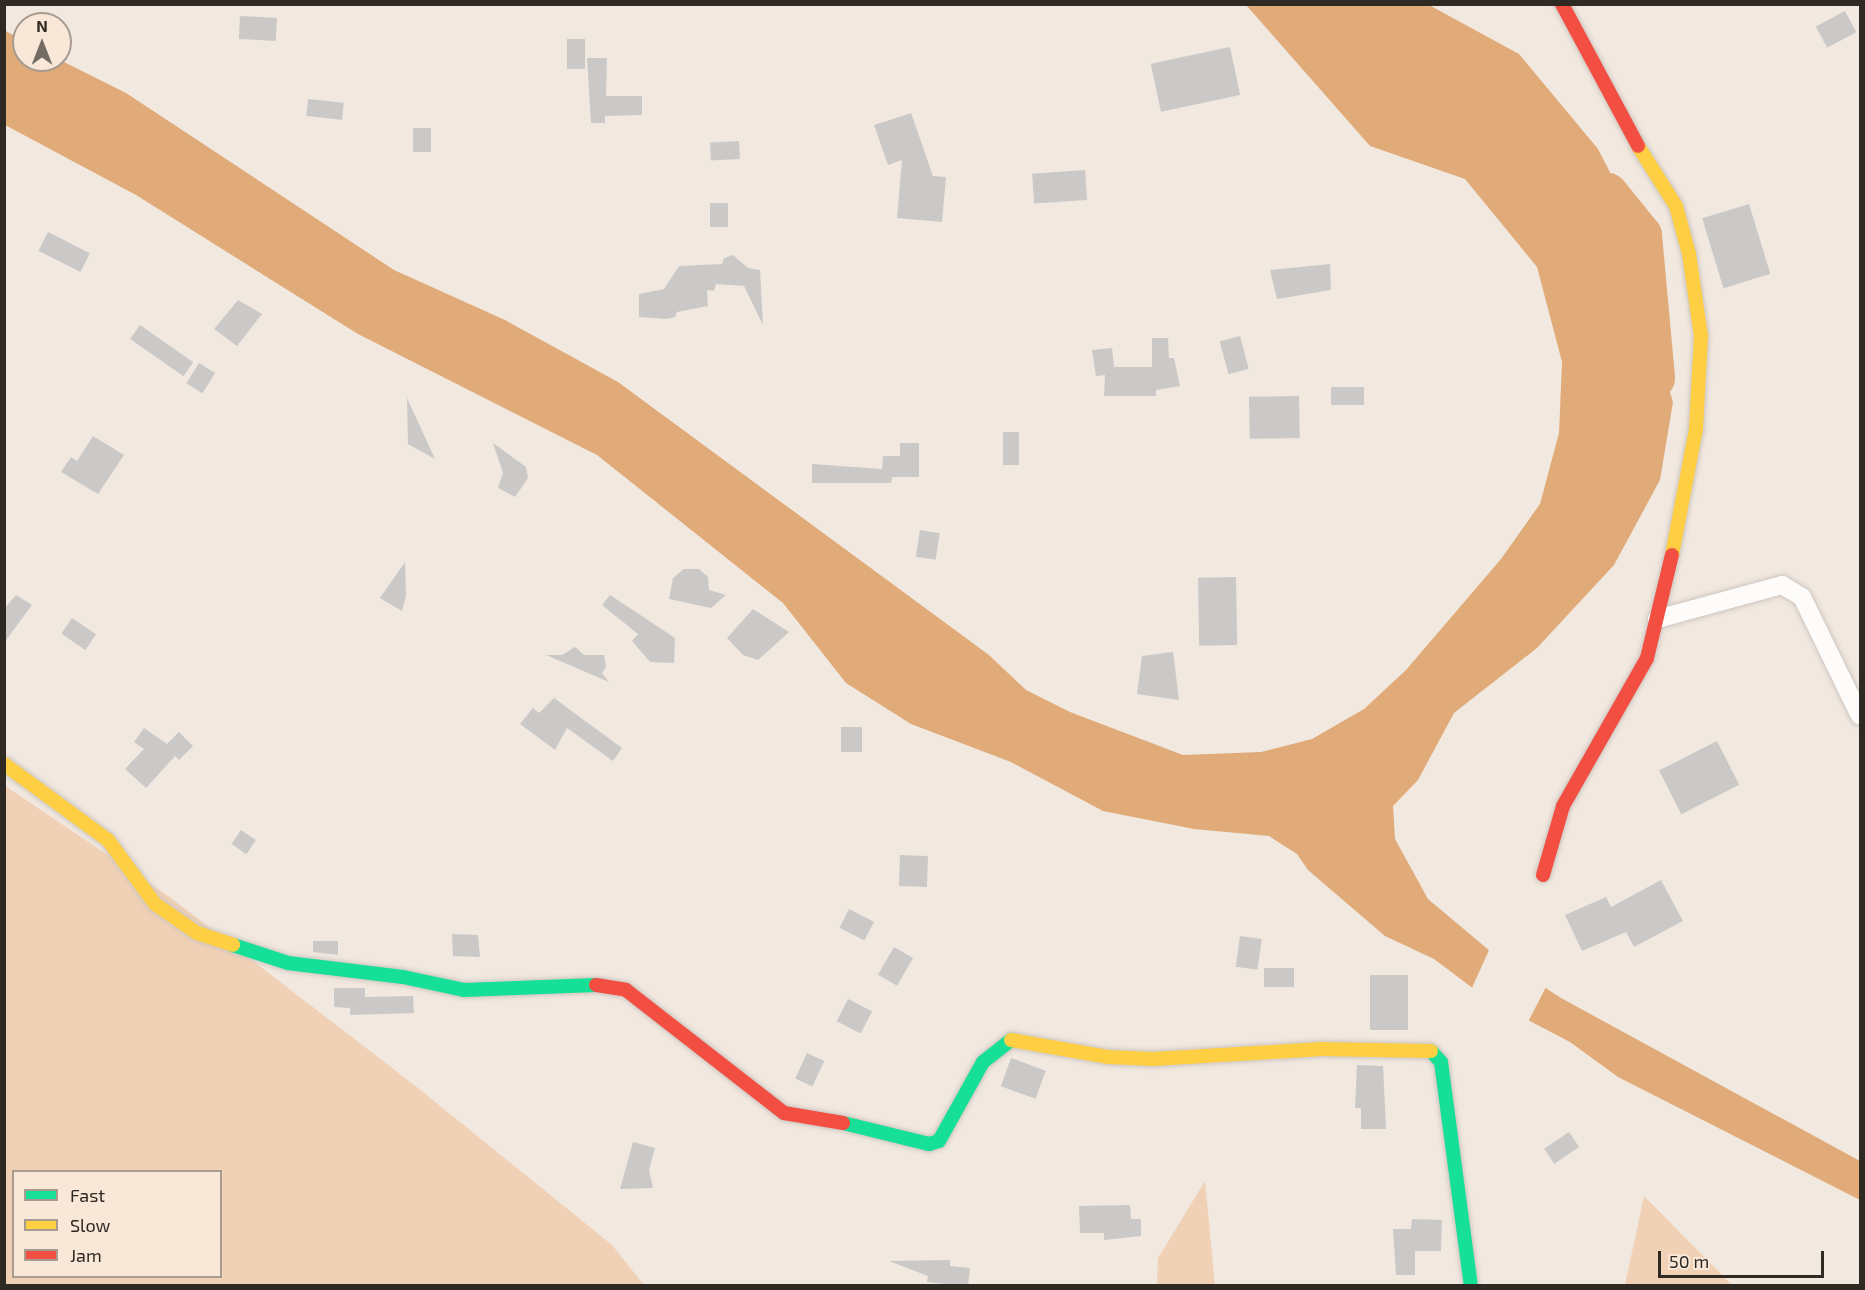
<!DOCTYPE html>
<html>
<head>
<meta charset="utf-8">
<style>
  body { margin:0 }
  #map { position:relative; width:1865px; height:1290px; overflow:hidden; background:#f1e8e0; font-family:"Exo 2",sans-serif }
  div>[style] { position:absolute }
  .green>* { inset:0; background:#f1d1b5 }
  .water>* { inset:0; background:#e0ab79 }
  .pier>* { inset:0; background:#f1e8e0 }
  .river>* { height:40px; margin:-20px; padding:0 20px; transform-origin:20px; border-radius:20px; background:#e0ab79 }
  .building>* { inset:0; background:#cac9c8; transform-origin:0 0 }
  .roads { filter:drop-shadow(0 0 2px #cdc6bf) drop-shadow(0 0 2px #cdc6bf) }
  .street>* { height:18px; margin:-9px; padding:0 9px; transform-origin:9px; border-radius:9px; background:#fdfcfa }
  .fast>* { height:14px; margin:-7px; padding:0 7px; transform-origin:7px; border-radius:7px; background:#16e098 }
  .slow>* { height:14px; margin:-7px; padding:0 7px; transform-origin:7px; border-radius:7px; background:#ffcf43 }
  .jam>* { height:14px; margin:-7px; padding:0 7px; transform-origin:7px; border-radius:7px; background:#f24e42 }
  span { translate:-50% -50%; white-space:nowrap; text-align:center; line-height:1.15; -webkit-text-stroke:6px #f9e7d8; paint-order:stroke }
  .frame { position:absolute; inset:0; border:6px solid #2f2923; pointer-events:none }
  .legend { position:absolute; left:12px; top:1170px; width:210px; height:108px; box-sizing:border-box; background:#f9e7d8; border:2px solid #a89b90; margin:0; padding:8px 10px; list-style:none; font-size:18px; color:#2f2923 }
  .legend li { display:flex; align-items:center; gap:12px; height:30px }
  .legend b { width:30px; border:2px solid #a89b90 }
  .north { position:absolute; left:12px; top:12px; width:60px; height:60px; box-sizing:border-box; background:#f9e7d8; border:2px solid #a89b90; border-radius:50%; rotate:0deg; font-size:16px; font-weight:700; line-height:24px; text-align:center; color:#2f2923 }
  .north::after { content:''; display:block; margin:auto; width:21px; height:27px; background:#736c65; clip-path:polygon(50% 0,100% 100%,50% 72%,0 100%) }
  .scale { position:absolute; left:1658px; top:1251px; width:166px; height:27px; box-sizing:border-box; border:3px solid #2f2923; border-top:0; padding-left:8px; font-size:18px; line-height:21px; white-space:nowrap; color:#2f2923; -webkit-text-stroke:4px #f9e7d8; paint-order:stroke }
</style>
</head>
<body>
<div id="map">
  <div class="green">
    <i style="clip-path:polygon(evenodd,4px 785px,171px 898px,413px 1084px,612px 1245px,644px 1285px,5px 1285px,4px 785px,14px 1172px,220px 1172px,220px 1276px,14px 1276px,14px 1172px)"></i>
    <i style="clip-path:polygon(1205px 1181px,1215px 1285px,1157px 1285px,1158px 1258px)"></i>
    <i style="clip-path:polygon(1644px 1196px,1732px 1285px,1625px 1285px)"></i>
  </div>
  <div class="water">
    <i style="clip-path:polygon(1246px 5px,1429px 5px,1519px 54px,1598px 149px,1642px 235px,1650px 327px,1673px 402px,1660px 480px,1614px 565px,1537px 648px,1454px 713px,1418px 780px,1393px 806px,1395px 839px,1428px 899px,1496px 956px,1561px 998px,1860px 1161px,1860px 1200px,1618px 1077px,1570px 1042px,1486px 998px,1434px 959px,1385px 936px,1308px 870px,1297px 854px,1269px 836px,1194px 829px,1103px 811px,1011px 762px,911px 724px,846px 683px,783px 603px,597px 455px,358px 334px,136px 195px,5px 125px,4px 30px,24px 41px,24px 60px,60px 60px,126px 93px,394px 270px,505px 320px,618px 382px,989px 655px,1026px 690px,1070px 712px,1183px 755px,1261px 752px,1312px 739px,1364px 709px,1406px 670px,1501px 559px,1540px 504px,1559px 433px,1562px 362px,1537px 267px,1465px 179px,1370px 146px)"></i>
  </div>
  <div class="pier">
    <i style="clip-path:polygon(1490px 948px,1547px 985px,1527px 1024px,1471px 990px)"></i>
  </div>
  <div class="river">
    <i style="left:1608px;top:193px;width:54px;rotate:51deg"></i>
    <i style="left:1642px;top:235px;width:144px;rotate:84.8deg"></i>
  </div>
  <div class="building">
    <i style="left:1845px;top:11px;width:24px;height:33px;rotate:62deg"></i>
    <i style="left:240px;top:16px;width:37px;height:23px;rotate:3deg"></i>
    <i style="left:567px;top:39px;width:18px;height:30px"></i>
    <i style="left:1230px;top:47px;width:49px;height:81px;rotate:78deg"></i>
    <i style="clip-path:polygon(587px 58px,607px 58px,606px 96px,642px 96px,642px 115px,605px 116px,605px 123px,591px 123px)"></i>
    <i style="left:308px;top:99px;width:36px;height:17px;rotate:6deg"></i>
    <i style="clip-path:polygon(911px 113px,933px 176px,946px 177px,942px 222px,897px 218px,902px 160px,888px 165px,874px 125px)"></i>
    <i style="left:413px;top:128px;width:18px;height:24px"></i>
    <i style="left:739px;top:141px;width:18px;height:29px;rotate:87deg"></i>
    <i style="left:1085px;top:170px;width:30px;height:53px;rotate:86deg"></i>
    <i style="left:710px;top:203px;width:18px;height:24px"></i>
    <i style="left:1749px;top:204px;width:73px;height:49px;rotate:73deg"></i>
    <i style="left:48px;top:232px;width:47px;height:21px;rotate:27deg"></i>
    <i style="clip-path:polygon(733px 255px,748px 268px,760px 270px,763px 325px,744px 286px,716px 284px,714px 291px,707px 290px,708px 306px,677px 312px,675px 317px,666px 319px,639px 317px,639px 294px,664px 289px,679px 266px,722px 264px,724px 258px)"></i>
    <i style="clip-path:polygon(1330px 264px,1331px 290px,1277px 299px,1270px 270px)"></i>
    <i style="clip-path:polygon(238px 300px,262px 314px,237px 346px,214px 329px)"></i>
    <i style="left:140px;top:325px;width:65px;height:17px;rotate:35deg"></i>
    <i style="left:1240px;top:336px;width:34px;height:21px;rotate:75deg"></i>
    <i style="clip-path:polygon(1152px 338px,1168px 338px,1169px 358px,1174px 358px,1180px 386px,1156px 390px,1156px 396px,1104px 396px,1105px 375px,1096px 376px,1092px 350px,1112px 348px,1114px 367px,1152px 367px)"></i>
    <i style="left:199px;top:363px;width:19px;height:24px;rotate:32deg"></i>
    <i style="left:1364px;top:387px;width:18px;height:33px;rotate:90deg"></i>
    <i style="left:1299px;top:396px;width:42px;height:50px;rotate:89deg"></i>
    <i style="clip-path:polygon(407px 398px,435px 459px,408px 444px)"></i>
    <i style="left:1003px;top:432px;width:16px;height:33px"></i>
    <i style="clip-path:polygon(93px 436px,124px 455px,98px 494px,61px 472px,71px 457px,77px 461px)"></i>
    <i style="clip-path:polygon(493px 443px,526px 467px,528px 478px,515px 497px,498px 488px,503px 473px)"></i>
    <i style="clip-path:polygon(900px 443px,919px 443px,919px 477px,892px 477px,891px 483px,812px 483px,812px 464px,882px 469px,883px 456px,900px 456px)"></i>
    <i style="left:920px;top:530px;width:20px;height:27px;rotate:9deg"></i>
    <i style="clip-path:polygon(405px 562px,406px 596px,402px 611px,380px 598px)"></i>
    <i style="clip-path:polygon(684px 569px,699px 569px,708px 577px,709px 590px,726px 595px,711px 608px,669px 599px,673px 578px)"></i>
    <i style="left:1236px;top:577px;width:68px;height:38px;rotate:89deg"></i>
    <i style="clip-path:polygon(16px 595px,32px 605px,4px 643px,4px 609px)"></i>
    <i style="clip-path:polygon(610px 595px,675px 638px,674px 663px,650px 662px,632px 641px,638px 634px,602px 605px)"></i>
    <i style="clip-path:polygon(753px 609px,789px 632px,758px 660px,743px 655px,727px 638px)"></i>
    <i style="left:72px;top:618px;width:29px;height:19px;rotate:34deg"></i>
    <i style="clip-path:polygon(575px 647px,584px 655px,604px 655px,606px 667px,602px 673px,609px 682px,546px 655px,562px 655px)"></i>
    <i style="clip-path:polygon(1173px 652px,1179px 700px,1137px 694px,1142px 656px)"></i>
    <i style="clip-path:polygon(554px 698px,622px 748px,613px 761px,567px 728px,555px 750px,520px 724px,533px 708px,539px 713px)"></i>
    <i style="left:862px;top:727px;width:25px;height:21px;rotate:90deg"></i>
    <i style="clip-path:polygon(144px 728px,167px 744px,179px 732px,193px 746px,179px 760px,175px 756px,146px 788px,125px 769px,144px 749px,134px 742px)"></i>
    <i style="left:1717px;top:741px;width:49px;height:65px;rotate:63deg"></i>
    <i style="left:241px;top:830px;width:18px;height:17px;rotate:34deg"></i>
    <i style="left:900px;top:855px;width:28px;height:31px;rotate:2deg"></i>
    <i style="clip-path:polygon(1661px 880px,1683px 921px,1634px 947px,1626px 932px,1582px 951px,1565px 915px,1606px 897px,1611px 907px)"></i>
    <i style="left:849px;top:909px;width:28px;height:21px;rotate:27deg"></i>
    <i style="clip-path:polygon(452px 934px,478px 935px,480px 957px,453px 956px)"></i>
    <i style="left:1240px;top:936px;width:22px;height:31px;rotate:8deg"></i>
    <i style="clip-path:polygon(313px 941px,338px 941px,338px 955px,313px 952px)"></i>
    <i style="left:894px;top:947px;width:22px;height:32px;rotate:30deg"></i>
    <i style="left:1264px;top:968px;width:30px;height:19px"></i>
    <i style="left:1370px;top:975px;width:38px;height:55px"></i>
    <i style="clip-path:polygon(334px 988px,365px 988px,365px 997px,413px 996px,414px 1013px,350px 1015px,350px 1008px,334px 1007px)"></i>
    <i style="left:848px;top:999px;width:27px;height:25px;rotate:27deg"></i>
    <i style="left:807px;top:1053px;width:19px;height:28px;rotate:25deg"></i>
    <i style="left:1011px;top:1058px;width:37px;height:30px;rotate:20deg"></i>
    <i style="clip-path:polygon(1357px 1065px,1383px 1066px,1386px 1129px,1361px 1129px,1361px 1108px,1355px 1108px)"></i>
    <i style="left:1569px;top:1132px;width:18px;height:30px;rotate:56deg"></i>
    <i style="clip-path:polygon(633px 1142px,655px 1148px,649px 1170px,653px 1188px,620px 1189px)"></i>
    <i style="clip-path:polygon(1130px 1205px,1131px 1219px,1141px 1219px,1141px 1236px,1104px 1240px,1104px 1233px,1080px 1233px,1079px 1206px)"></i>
    <i style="clip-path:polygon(1412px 1219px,1442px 1220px,1441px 1251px,1415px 1251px,1415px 1275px,1396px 1275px,1393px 1229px,1411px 1229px)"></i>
    <i style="clip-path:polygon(950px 1260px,950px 1266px,970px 1268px,968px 1286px,927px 1282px,928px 1276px,889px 1261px)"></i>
  </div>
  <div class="roads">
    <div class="street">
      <i style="left:1657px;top:619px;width:130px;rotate:-15.2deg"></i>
      <i style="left:1782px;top:585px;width:23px;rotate:31deg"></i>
      <i style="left:1802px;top:597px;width:132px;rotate:64deg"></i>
    </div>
    <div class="fast">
      <i style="left:233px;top:945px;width:58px;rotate:18.1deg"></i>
      <i style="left:288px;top:963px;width:116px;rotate:6.9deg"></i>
      <i style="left:403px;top:977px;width:62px;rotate:12deg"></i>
      <i style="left:464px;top:990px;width:132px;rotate:-2.2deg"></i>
      <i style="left:1431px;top:1051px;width:15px;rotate:48deg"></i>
      <i style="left:1441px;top:1062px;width:226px;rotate:82.4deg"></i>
      <i style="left:843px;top:1123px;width:89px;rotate:13.7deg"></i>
      <i style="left:929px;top:1144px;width:10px;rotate:-17deg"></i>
      <i style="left:939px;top:1141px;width:90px;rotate:-60.9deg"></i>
      <i style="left:983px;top:1062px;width:36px;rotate:-38deg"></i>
    </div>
    <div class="slow">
      <i style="left:1638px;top:146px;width:71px;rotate:57.7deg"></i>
      <i style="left:1676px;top:206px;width:50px;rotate:74.8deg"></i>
      <i style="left:1689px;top:254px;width:83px;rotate:81.7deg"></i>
      <i style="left:1701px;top:336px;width:93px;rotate:93.1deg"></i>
      <i style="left:1696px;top:429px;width:128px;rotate:100.8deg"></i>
      <i style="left:4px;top:764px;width:129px;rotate:36.2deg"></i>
      <i style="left:108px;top:840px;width:79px;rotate:53.7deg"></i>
      <i style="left:155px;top:904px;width:51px;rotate:34.6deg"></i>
      <i style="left:197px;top:933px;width:38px;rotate:18deg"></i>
      <i style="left:1011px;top:1040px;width:98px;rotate:9.9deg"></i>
      <i style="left:1108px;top:1057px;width:45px;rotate:2.5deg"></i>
      <i style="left:1153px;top:1059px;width:166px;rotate:-3.4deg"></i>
      <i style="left:1319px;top:1049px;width:112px;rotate:1deg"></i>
    </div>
    <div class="jam">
      <i style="left:1562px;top:4px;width:161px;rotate:61.8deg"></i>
      <i style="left:1543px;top:875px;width:72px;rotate:-73.8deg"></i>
      <i style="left:1563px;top:806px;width:170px;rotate:-60.4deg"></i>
      <i style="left:1647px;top:658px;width:106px;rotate:-76.4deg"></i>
      <i style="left:596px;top:985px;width:30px;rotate:9deg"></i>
      <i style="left:626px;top:990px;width:200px;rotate:37.9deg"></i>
      <i style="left:784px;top:1113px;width:60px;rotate:9.6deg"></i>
    </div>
  </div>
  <div class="frame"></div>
  <ul class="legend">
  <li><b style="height:8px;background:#16e098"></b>Fast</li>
  <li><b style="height:8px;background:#ffcf43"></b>Slow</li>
  <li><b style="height:8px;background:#f24e42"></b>Jam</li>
  </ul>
  <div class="north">N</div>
  <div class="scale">50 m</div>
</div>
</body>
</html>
